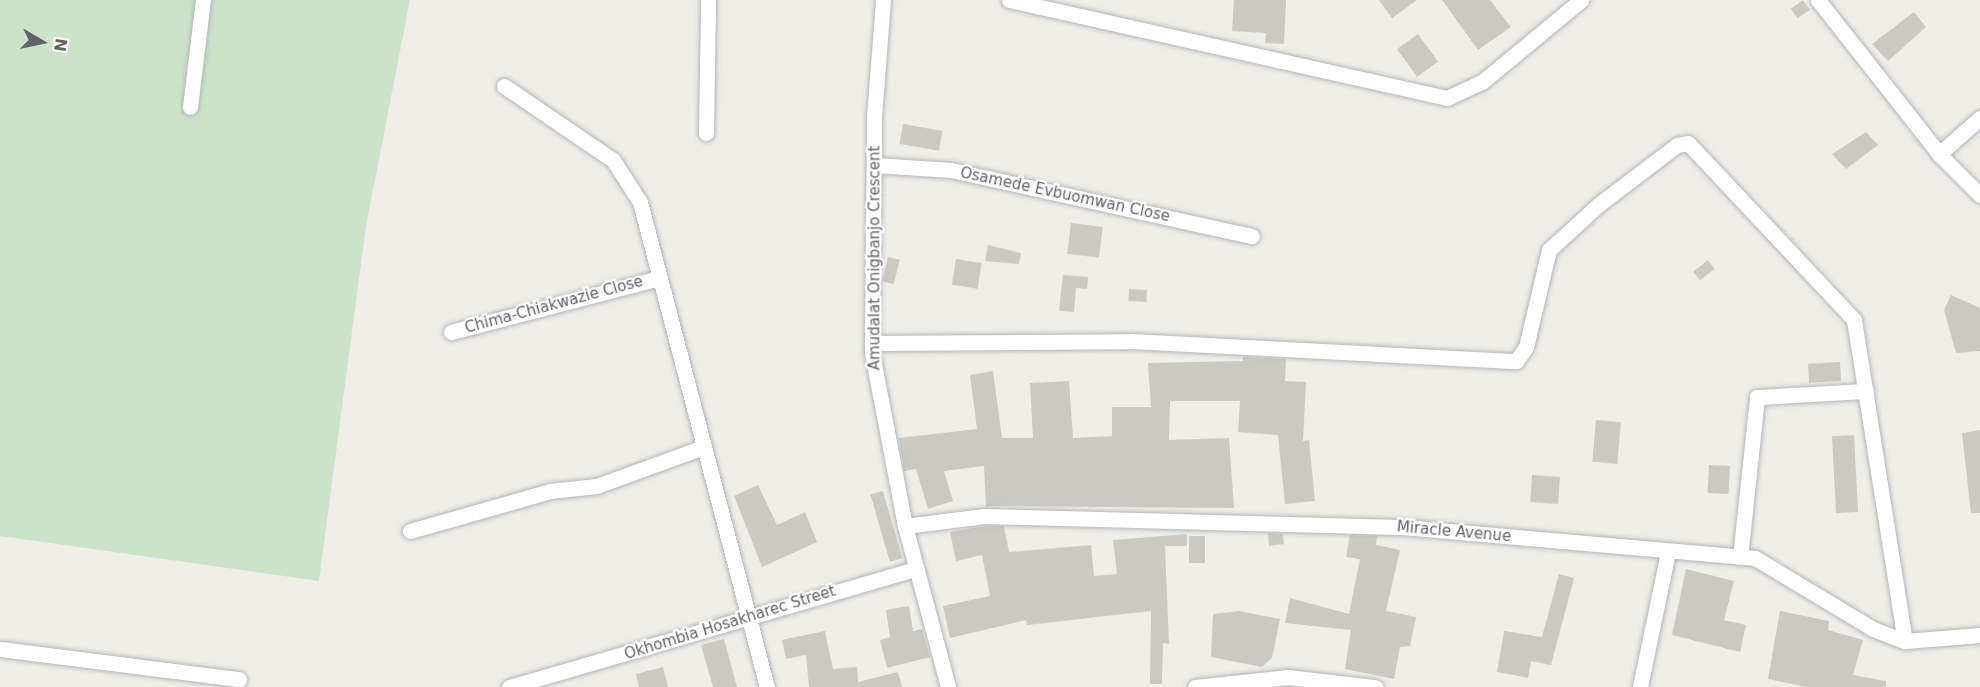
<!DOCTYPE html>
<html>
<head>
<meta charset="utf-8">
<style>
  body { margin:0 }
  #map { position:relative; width:1980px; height:687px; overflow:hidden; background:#f0eee9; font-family:"DejaVu Sans",sans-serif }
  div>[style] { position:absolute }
  .green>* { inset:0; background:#cbe4c8 }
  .building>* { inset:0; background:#ccc9c5; transform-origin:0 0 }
  .roads { filter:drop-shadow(0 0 2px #b3b6b9) drop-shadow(0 0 2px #b3b6b9) }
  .minor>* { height:15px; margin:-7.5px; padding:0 7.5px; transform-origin:7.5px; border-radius:7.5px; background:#fff }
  span { translate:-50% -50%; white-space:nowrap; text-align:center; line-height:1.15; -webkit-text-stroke:4.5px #fff; paint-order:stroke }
  .street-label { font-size:15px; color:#606467 }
  .north { position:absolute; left:12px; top:12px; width:60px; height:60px; -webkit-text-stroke:4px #fff; paint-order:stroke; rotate:99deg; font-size:16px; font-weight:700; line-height:24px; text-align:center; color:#606467 }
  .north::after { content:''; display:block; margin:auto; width:21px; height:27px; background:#606467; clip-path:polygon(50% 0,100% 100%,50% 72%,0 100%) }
</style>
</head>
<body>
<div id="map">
  <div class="green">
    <i style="clip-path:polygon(0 0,410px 0,366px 226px,319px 581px,0 536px)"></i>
  </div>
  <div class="building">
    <i style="clip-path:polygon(1234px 0,1286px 0,1284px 44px,1265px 43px,1266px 33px,1232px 31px)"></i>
    <i style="clip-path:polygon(1379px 0,1417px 0,1392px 18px)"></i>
    <i style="clip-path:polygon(1442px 0,1490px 0,1511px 27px,1478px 50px)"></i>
    <i style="left:1803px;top:0;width:12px;height:15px;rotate:55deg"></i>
    <i style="clip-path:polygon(1914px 12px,1926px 27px,1888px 61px,1872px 44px)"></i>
    <i style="left:1418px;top:34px;width:34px;height:26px;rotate:54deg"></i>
    <i style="left:903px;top:124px;width:40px;height:20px;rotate:10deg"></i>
    <i style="clip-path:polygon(1866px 132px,1878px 145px,1846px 169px,1832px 154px)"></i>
    <i style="left:1071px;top:223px;width:32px;height:31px;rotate:7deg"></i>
    <i style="clip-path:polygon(988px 245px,1021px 253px,1019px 264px,985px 261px)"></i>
    <i style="left:888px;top:257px;width:12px;height:25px;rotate:14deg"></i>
    <i style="left:956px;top:259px;width:26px;height:26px;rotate:9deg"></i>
    <i style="left:1708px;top:260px;width:11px;height:19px;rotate:52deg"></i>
    <i style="clip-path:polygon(1063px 275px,1088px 277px,1087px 289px,1076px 288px,1074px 312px,1059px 311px)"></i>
    <i style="left:1129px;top:289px;width:18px;height:12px;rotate:3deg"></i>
    <i style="clip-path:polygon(1951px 295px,1980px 308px,1980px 351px,1956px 353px,1944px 310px)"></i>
    <i style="clip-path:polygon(1243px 357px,1286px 359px,1285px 381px,1306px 382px,1303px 441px,1309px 440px,1315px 501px,1285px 504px,1278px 435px,1238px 432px,1240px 401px,1170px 401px,1169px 440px,1229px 438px,1234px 508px,986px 506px,984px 466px,944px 471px,953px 501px,928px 509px,916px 469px,904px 471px,899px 438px,977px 429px,970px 375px,993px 371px,1002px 438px,1033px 438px,1030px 383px,1069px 381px,1073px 438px,1112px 436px,1112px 407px,1151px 407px,1148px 363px,1243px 361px)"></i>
    <i style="left:1840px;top:362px;width:19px;height:32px;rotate:87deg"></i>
    <i style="left:1596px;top:420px;width:25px;height:42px;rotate:5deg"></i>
    <i style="clip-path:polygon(1980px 430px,1980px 513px,1971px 513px,1962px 433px)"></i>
    <i style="left:1854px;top:435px;width:77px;height:22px;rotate:87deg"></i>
    <i style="left:1709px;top:465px;width:21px;height:28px;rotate:3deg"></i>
    <i style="left:1532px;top:475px;width:28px;height:27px;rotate:4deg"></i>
    <i style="clip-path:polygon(758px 485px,777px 525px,805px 512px,817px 542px,762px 567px,734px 496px)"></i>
    <i style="left:883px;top:491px;width:70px;height:13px;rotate:74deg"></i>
    <i style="clip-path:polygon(984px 526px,1004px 526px,1009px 552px,1091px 545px,1094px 576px,1117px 574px,1113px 540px,1187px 534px,1187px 546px,1165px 546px,1169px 644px,1163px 643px,1162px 684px,1150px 684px,1151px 611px,1027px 625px,1026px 620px,950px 638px,943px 606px,990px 596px,982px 555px,956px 561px,950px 532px)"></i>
    <i style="clip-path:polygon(1268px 533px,1283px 534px,1284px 544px,1269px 546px)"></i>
    <i style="clip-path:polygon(1350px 535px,1377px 536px,1376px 545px,1400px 550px,1386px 611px,1416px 617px,1410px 646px,1400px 647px,1394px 679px,1345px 669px,1351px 630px,1285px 623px,1290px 598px,1349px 614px,1360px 559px,1346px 557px)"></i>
    <i style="left:1189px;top:536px;width:16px;height:27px"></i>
    <i style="clip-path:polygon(1686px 569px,1734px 581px,1724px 620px,1746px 625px,1740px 652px,1672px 635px)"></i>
    <i style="clip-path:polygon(1559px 574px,1574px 578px,1551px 665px,1531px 661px,1528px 678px,1497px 672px,1504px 631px,1542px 637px)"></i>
    <i style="clip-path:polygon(909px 606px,913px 631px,922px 629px,930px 657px,887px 668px,880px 640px,890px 637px,886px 610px)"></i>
    <i style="clip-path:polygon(1239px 611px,1280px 619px,1272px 658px,1262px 667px,1211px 657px,1213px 614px)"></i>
    <i style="clip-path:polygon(1780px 611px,1829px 621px,1828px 630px,1863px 640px,1853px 675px,1886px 681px,1886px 687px,1807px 687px,1768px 679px)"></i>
    <i style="clip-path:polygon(825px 631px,833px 669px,857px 667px,858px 682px,898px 672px,902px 687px,809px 687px,806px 655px,786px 659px,782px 640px)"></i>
    <i style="clip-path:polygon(724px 639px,737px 687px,713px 687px,701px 645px)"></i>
    <i style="clip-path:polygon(663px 667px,668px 687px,639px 687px,636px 674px)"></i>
  </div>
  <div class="roads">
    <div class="minor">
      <i style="left:883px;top:0;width:118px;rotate:94.4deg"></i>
      <i style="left:874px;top:118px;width:235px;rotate:90.5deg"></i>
      <i style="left:872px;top:353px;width:176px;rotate:79.2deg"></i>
      <i style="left:905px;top:526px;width:167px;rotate:75deg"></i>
      <i style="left:1009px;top:0;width:449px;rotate:12.6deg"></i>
      <i style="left:1447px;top:98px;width:38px;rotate:-25deg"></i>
      <i style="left:1482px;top:82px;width:129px;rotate:-39.6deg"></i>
      <i style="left:1818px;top:0;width:196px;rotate:51.8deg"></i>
      <i style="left:1939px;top:154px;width:58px;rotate:45deg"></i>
      <i style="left:504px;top:86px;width:132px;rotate:34.2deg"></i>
      <i style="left:613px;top:160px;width:50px;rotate:57.3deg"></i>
      <i style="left:640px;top:202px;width:501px;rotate:75.33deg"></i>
      <i style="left:190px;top:107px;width:108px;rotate:-83.1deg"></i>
      <i style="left:706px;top:133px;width:133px;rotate:-89.1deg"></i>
      <i style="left:1939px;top:154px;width:55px;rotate:-41.3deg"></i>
      <i style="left:875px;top:165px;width:76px;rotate:3.8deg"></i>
      <i style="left:951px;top:170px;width:308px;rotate:12.4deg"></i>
      <i style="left:451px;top:332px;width:212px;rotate:-14.5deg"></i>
      <i style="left:872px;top:343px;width:259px;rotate:-0.4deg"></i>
      <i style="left:1131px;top:341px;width:386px;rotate:3deg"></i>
      <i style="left:1516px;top:361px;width:17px;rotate:-54deg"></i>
      <i style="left:1526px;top:347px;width:100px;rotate:-76.7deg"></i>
      <i style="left:1549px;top:250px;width:67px;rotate:-42.6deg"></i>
      <i style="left:1598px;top:205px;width:99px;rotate:-37.2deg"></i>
      <i style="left:1677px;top:145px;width:11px;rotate:-10deg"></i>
      <i style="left:1688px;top:143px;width:243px;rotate:46.8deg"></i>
      <i style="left:1854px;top:320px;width:325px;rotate:81deg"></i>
      <i style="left:905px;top:526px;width:80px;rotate:-7.2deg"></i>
      <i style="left:984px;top:516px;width:418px;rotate:1.5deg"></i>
      <i style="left:1402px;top:527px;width:354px;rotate:5deg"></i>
      <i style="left:1755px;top:558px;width:138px;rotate:31deg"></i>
      <i style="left:1873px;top:629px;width:34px;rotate:21deg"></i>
      <i style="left:1905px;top:641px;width:75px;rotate:-4.6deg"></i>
      <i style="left:410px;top:531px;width:146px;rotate:-15.9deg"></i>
      <i style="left:550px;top:491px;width:47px;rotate:-6.1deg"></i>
      <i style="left:597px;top:486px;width:111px;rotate:-20.1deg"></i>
      <i style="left:1740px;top:557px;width:161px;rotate:-83.9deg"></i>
      <i style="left:1757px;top:397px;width:109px;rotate:-3.2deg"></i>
      <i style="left:0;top:649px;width:241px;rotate:7.2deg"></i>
      <i style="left:509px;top:687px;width:424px;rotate:-16.2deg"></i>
      <i style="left:1195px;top:687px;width:94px;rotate:-6.1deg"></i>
      <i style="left:1288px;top:677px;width:88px;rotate:6.6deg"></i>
      <i style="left:1640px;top:687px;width:138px;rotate:-78.3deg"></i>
    </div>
  </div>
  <div class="street-label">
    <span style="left:1065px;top:195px;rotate:12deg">Osamede Evbuomwan Close</span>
    <span style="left:875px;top:258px;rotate:-90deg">Amudalat Onigbanjo Crescent</span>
    <span style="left:554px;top:305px;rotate:-15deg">Chima-Chiakwazie Close</span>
    <span style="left:1454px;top:532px;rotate:5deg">Miracle Avenue</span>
    <span style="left:730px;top:623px;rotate:-17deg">Okhombia Hosakharec Street</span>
  </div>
  <div class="north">N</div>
</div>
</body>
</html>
